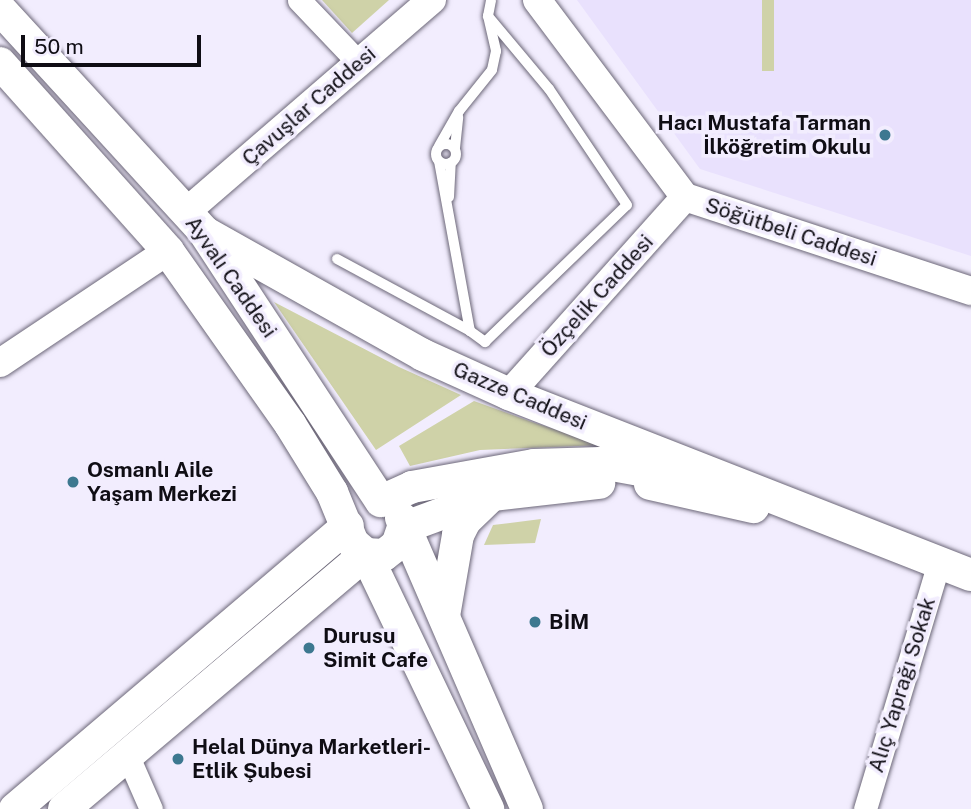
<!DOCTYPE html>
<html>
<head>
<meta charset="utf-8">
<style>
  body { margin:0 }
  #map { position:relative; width:971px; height:809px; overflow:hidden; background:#f2edfe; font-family:"Public Sans",sans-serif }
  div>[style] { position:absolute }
  .built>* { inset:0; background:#e9e1fd }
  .green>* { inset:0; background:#cfd2a8; transform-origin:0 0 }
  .roads { filter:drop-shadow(0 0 2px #6c6778) drop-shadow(0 0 2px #6c6778) }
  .service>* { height:10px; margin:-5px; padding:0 5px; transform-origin:5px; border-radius:5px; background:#fff }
  .service>.ring { margin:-5px; padding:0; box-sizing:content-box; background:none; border:10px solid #fff; border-radius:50% }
  .minor>* { height:23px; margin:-11.5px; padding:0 11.5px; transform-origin:11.5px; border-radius:11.5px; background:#fff }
  .tertiary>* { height:28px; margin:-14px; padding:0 14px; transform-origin:14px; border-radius:14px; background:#fff }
  .secondary>* { height:32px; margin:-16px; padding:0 16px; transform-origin:16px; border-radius:16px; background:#fff }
  .dots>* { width:19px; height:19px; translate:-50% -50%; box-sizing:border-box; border:4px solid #f2edfe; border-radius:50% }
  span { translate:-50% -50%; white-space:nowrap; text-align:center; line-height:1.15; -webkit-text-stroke:7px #f2edfe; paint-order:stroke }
  .street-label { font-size:21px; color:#0f0d14 }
  .poi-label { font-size:21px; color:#0f0d14; font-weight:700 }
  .right { translate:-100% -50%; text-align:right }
  .left { translate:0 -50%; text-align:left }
  .scale { position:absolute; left:21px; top:35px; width:180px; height:32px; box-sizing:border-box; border:4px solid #0f0d14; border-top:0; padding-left:9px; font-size:21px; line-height:24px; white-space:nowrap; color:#0f0d14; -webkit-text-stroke:5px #f2edfe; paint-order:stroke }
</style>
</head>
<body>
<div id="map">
  <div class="built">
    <i style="clip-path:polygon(577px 0,971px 0,971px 256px,700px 169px)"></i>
  </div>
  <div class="green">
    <i style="clip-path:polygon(322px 0,389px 0,352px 33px)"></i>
    <i style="left:762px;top:0;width:12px;height:71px"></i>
    <i style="clip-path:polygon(274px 302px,399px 367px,461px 395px,376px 450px)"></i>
    <i style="clip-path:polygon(474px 401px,532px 422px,603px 445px,480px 450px,410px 466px,399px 446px)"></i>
    <i style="clip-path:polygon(541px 519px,535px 543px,484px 545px,493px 525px)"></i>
  </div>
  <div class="roads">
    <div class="service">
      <i style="left:488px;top:16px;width:16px;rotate:-79deg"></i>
      <i class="ring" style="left:436px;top:144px;width:10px;height:10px"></i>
      <i style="left:455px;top:148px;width:31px;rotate:-84deg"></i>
      <i style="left:439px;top:161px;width:173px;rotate:79.7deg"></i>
      <i style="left:470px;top:331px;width:19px;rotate:36deg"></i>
      <i style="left:485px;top:342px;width:197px;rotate:-44deg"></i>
      <i style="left:627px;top:205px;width:140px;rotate:-123.9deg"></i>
      <i style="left:549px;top:89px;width:95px;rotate:-129.9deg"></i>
      <i style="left:488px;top:16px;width:36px;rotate:77deg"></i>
      <i style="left:496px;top:51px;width:19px;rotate:102deg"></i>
      <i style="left:492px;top:70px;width:53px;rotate:128.8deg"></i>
      <i style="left:459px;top:111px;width:40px;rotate:119.7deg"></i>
      <i style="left:449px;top:197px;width:34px;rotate:-87deg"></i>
      <i style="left:337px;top:259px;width:151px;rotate:28.4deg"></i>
    </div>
    <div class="minor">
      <i style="left:299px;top:0;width:87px;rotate:46.4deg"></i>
      <i style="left:126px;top:752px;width:62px;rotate:66.3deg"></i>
      <i style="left:865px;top:809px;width:258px;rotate:-73.3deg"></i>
    </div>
    <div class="tertiary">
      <i style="left:537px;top:0;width:246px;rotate:53.1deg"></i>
      <i style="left:685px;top:197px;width:301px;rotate:18.2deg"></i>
      <i style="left:186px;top:212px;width:325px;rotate:-40.8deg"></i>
      <i style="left:0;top:363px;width:202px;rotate:-33.7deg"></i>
      <i style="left:509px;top:394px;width:264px;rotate:-48.2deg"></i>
    </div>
    <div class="secondary">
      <i style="left:0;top:9px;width:302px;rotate:47.5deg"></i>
      <i style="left:204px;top:232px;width:322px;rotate:56.7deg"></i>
      <i style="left:0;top:63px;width:252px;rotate:48.2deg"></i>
      <i style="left:168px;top:251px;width:212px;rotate:54.8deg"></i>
      <i style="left:290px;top:424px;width:80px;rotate:58.3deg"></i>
      <i style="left:332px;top:492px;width:55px;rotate:67.6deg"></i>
      <i style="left:353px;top:543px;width:17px;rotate:40deg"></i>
      <i style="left:366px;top:554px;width:18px;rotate:3deg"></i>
      <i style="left:384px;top:555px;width:16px;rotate:-38deg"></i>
      <i style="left:397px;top:545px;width:18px;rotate:-71deg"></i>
      <i style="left:204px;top:232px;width:251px;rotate:29.3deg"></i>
      <i style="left:423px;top:355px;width:94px;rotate:24.4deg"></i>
      <i style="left:509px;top:394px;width:496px;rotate:21.4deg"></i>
      <i style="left:650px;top:484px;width:106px;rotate:12.6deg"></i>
      <i style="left:381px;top:501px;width:34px;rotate:-24deg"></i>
      <i style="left:412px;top:487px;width:124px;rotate:-10.2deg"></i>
      <i style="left:534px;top:465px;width:67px;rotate:-1.7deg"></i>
      <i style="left:601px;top:463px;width:78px;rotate:10.3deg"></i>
      <i style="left:401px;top:518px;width:317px;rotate:66.6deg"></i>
      <i style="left:403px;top:528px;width:95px;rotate:-20.3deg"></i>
      <i style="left:492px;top:495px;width:108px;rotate:-6.4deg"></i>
      <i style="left:366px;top:554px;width:283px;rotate:64.4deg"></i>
      <i style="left:444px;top:616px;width:82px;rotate:-80.2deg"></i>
      <i style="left:458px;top:535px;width:16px;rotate:-63deg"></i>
      <i style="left:465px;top:521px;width:32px;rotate:-44deg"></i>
      <i style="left:15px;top:809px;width:437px;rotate:-40.4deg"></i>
      <i style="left:64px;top:809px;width:395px;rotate:-40.2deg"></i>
    </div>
  </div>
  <div class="dots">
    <i style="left:885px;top:135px;background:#3d7890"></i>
    <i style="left:73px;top:482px;background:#3d7890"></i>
    <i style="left:535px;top:622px;background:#3d7890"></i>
    <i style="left:309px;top:648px;background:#3d7890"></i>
    <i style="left:178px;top:759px;background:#3d7890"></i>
  </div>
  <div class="street-label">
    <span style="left:309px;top:106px;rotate:-41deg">Çavuşlar Caddesi</span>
    <span style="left:791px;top:232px;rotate:18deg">Söğütbeli Caddesi</span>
    <span style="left:231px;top:277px;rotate:55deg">Ayvalı Caddesi</span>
    <span style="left:597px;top:296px;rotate:-48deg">Özçelik Caddesi</span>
    <span style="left:520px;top:396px;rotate:23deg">Gazze Caddesi</span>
    <span style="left:902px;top:685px;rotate:-73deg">Alıç Yaprağı Sokak</span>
  </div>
  <div class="poi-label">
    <span class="right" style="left:871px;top:135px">Hacı Mustafa Tarman<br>İlköğretim Okulu</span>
    <span class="left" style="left:87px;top:482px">Osmanlı Aile<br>Yaşam Merkezi</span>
    <span class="left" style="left:549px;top:622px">BİM</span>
    <span class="left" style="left:323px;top:648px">Durusu<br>Simit Cafe</span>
    <span class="left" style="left:192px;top:759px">Helal Dünya Marketleri-<br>Etlik Şubesi</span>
  </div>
  <div class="scale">50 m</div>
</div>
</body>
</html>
